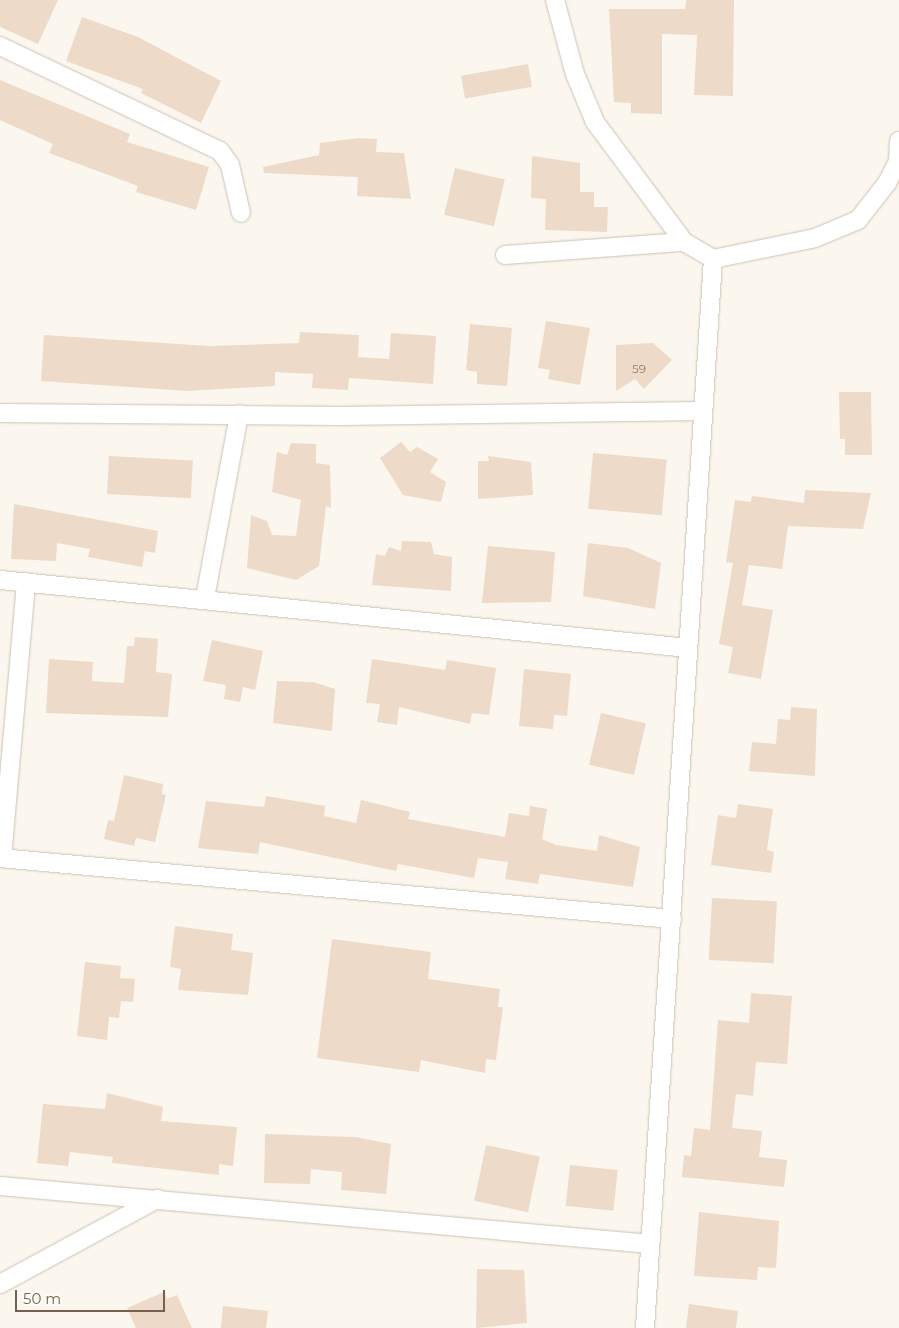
<!DOCTYPE html>
<html>
<head>
<meta charset="utf-8">
<style>
  body { margin:0 }
  #map { position:relative; width:899px; height:1328px; overflow:hidden; background:#fbf7ee; font-family:Montserrat,sans-serif }
  div>[style] { position:absolute }
  .building>* { inset:0; background:#eedac8; transform-origin:0 0 }
  .roads { filter:drop-shadow(0 0 1px #cdc1b4) drop-shadow(0 0 1px #cdc1b4) }
  .minor>* { height:18px; margin:-9px; padding:0 9px; transform-origin:9px; border-radius:9px; background:#fff }
  span { translate:-50% -50%; white-space:nowrap; text-align:center; line-height:1.15; -webkit-text-stroke:4.5px #fefbf4; paint-order:stroke }
  .number-label { font-size:12px; color:#937f70 }
  .number-label span { -webkit-text-stroke-width:0 }
  .scale { position:absolute; left:15px; top:1290px; width:150px; height:22px; box-sizing:border-box; border:2px solid #756152; border-top:0; padding-left:6px; font-size:15px; line-height:18px; white-space:nowrap; color:#756152; -webkit-text-stroke:4px #fefbf4; paint-order:stroke }
</style>
</head>
<body>
<div id="map">
  <div class="building">
    <i style="clip-path:polygon(0 0,58px 0,38px 44px,0 27px)"></i>
    <i style="clip-path:polygon(686px 0,734px 0,733px 96px,694px 95px,697px 35px,662px 34px,662px 114px,631px 113px,631px 103px,614px 102px,609px 9px,685px 9px)"></i>
    <i style="clip-path:polygon(82px 17px,138px 37px,221px 81px,201px 123px,141px 93px,143px 89px,66px 61px)"></i>
    <i style="left:528px;top:64px;width:23px;height:68px;rotate:80deg"></i>
    <i style="clip-path:polygon(0 80px,130px 134px,127px 142px,209px 167px,196px 210px,136px 192px,138px 186px,49px 153px,53px 144px,0 120px)"></i>
    <i style="clip-path:polygon(358px 138px,377px 139px,376px 152px,404px 153px,411px 199px,357px 196px,358px 177px,264px 173px,263px 167px,319px 155px,320px 143px)"></i>
    <i style="clip-path:polygon(532px 156px,580px 163px,580px 192px,594px 192px,594px 207px,608px 207px,607px 232px,545px 230px,546px 199px,531px 198px)"></i>
    <i style="left:455px;top:168px;width:51px;height:48px;rotate:13deg"></i>
    <i style="clip-path:polygon(546px 321px,590px 328px,580px 385px,548px 379px,550px 370px,538px 368px)"></i>
    <i style="clip-path:polygon(470px 324px,512px 328px,507px 386px,477px 384px,477px 372px,466px 370px)"></i>
    <i style="clip-path:polygon(300px 332px,359px 335px,358px 357px,389px 359px,391px 333px,436px 336px,433px 384px,349px 378px,348px 390px,312px 388px,313px 374px,275px 372px,275px 386px,188px 391px,41px 381px,44px 335px,208px 346px,299px 343px)"></i>
    <i style="clip-path:polygon(653px 343px,672px 360px,644px 389px,635px 379px,616px 391px,616px 345px)"></i>
    <i style="clip-path:polygon(839px 392px,871px 392px,872px 455px,845px 455px,845px 439px,840px 439px)"></i>
    <i style="clip-path:polygon(401px 442px,410px 452px,417px 447px,438px 459px,430px 472px,446px 482px,441px 502px,403px 495px,380px 458px)"></i>
    <i style="clip-path:polygon(291px 443px,316px 444px,316px 463px,330px 465px,331px 508px,326px 506px,319px 566px,296px 580px,247px 568px,251px 515px,267px 521px,272px 535px,296px 536px,301px 500px,272px 492px,277px 452px,287px 455px)"></i>
    <i style="left:593px;top:453px;width:74px;height:56px;rotate:5deg"></i>
    <i style="left:109px;top:456px;width:84px;height:38px;rotate:3deg"></i>
    <i style="clip-path:polygon(488px 456px,531px 462px,533px 495px,478px 499px,478px 461px,489px 461px)"></i>
    <i style="clip-path:polygon(805px 490px,871px 493px,863px 529px,788px 526px,782px 569px,749px 565px,742px 605px,773px 610px,761px 679px,728px 673px,733px 647px,719px 644px,733px 563px,726px 562px,735px 500px,751px 502px,752px 496px,804px 503px)"></i>
    <i style="clip-path:polygon(14px 504px,158px 531px,155px 553px,145px 551px,142px 567px,88px 557px,90px 549px,57px 543px,56px 561px,11px 559px)"></i>
    <i style="clip-path:polygon(402px 541px,431px 542px,434px 554px,452px 557px,451px 591px,372px 585px,376px 554px,385px 556px,389px 547px,401px 551px)"></i>
    <i style="clip-path:polygon(588px 543px,628px 548px,661px 563px,655px 609px,583px 596px)"></i>
    <i style="clip-path:polygon(488px 546px,555px 552px,551px 602px,482px 603px)"></i>
    <i style="clip-path:polygon(135px 637px,158px 639px,156px 672px,172px 674px,168px 717px,46px 713px,49px 659px,93px 662px,92px 681px,124px 683px,127px 646px,134px 646px)"></i>
    <i style="clip-path:polygon(212px 640px,263px 651px,255px 690px,243px 687px,240px 702px,224px 699px,226px 685px,203px 681px)"></i>
    <i style="clip-path:polygon(372px 659px,445px 670px,447px 660px,496px 668px,489px 715px,472px 713px,470px 724px,399px 707px,397px 725px,377px 722px,380px 704px,366px 703px)"></i>
    <i style="clip-path:polygon(524px 669px,571px 674px,567px 716px,554px 715px,553px 729px,519px 726px)"></i>
    <i style="clip-path:polygon(277px 681px,313px 682px,335px 689px,332px 731px,273px 723px)"></i>
    <i style="clip-path:polygon(791px 707px,817px 709px,815px 776px,749px 771px,752px 742px,776px 744px,778px 719px,790px 720px)"></i>
    <i style="left:601px;top:713px;width:46px;height:53px;rotate:13deg"></i>
    <i style="clip-path:polygon(124px 775px,163px 784px,162px 794px,166px 795px,155px 842px,136px 838px,134px 846px,104px 839px,108px 820px,114px 821px)"></i>
    <i style="clip-path:polygon(266px 796px,325px 806px,324px 816px,356px 823px,361px 800px,410px 812px,408px 819px,505px 837px,509px 813px,529px 816px,530px 806px,547px 809px,542px 839px,556px 845px,597px 851px,599px 835px,640px 847px,633px 887px,540px 874px,538px 884px,505px 879px,508px 862px,478px 858px,474px 878px,398px 864px,396px 871px,260px 842px,258px 854px,198px 848px,206px 801px,264px 807px)"></i>
    <i style="clip-path:polygon(738px 804px,773px 809px,767px 850px,774px 852px,771px 873px,711px 865px,718px 815px,736px 818px)"></i>
    <i style="left:712px;top:898px;width:65px;height:62px;rotate:3deg"></i>
    <i style="clip-path:polygon(175px 926px,233px 934px,231px 950px,253px 953px,248px 995px,178px 990px,181px 969px,170px 967px)"></i>
    <i style="clip-path:polygon(332px 939px,431px 952px,428px 979px,500px 989px,498px 1007px,503px 1007px,496px 1060px,486px 1059px,485px 1073px,421px 1060px,419px 1072px,317px 1058px)"></i>
    <i style="clip-path:polygon(85px 962px,121px 966px,120px 978px,135px 979px,133px 1002px,121px 1001px,119px 1018px,109px 1017px,107px 1040px,77px 1036px)"></i>
    <i style="clip-path:polygon(751px 993px,792px 996px,787px 1064px,756px 1062px,753px 1096px,736px 1094px,732px 1128px,762px 1131px,759px 1157px,787px 1160px,784px 1187px,682px 1177px,684px 1155px,691px 1156px,694px 1128px,710px 1130px,718px 1020px,749px 1023px)"></i>
    <i style="clip-path:polygon(107px 1093px,163px 1107px,161px 1121px,237px 1127px,233px 1166px,219px 1164px,219px 1175px,112px 1163px,113px 1157px,70px 1152px,68px 1166px,37px 1163px,43px 1104px,105px 1109px)"></i>
    <i style="clip-path:polygon(265px 1134px,355px 1137px,391px 1144px,386px 1194px,341px 1190px,342px 1172px,311px 1169px,310px 1184px,264px 1183px)"></i>
    <i style="left:486px;top:1145px;width:55px;height:57px;rotate:12deg"></i>
    <i style="left:570px;top:1165px;width:48px;height:41px;rotate:6deg"></i>
    <i style="clip-path:polygon(699px 1212px,779px 1221px,776px 1268px,758px 1267px,757px 1280px,694px 1276px)"></i>
    <i style="clip-path:polygon(477px 1269px,524px 1270px,527px 1323px,476px 1328px)"></i>
    <i style="clip-path:polygon(164px 1292px,167px 1299px,177px 1295px,192px 1328px,136px 1328px,127px 1308px)"></i>
    <i style="clip-path:polygon(689px 1304px,738px 1311px,736px 1328px,686px 1328px)"></i>
    <i style="clip-path:polygon(223px 1306px,268px 1311px,266px 1328px,221px 1328px)"></i>
  </div>
  <div class="roads">
    <div class="minor">
      <i style="left:555px;top:0;width:77px;rotate:74.9deg"></i>
      <i style="left:575px;top:74px;width:52px;rotate:67.4deg"></i>
      <i style="left:595px;top:122px;width:149px;rotate:53.4deg"></i>
      <i style="left:684px;top:242px;width:34px;rotate:30deg"></i>
      <i style="left:713px;top:259px;width:104px;rotate:-11.6deg"></i>
      <i style="left:815px;top:238px;width:47px;rotate:-22.7deg"></i>
      <i style="left:858px;top:220px;width:47px;rotate:-51.9deg"></i>
      <i style="left:887px;top:183px;width:25px;rotate:-63deg"></i>
      <i style="left:898px;top:161px;width:20px;rotate:-87deg"></i>
      <i style="left:0;top:46px;width:244px;rotate:25.5deg"></i>
      <i style="left:220px;top:151px;width:17px;rotate:54deg"></i>
      <i style="left:230px;top:165px;width:49px;rotate:77.1deg"></i>
      <i style="left:505px;top:255px;width:179px;rotate:-4.2deg"></i>
      <i style="left:0;top:413px;width:340px;rotate:0.5deg"></i>
      <i style="left:340px;top:416px;width:361px;rotate:-0.8deg"></i>
      <i style="left:0;top:580px;width:691px;rotate:5.64deg"></i>
      <i style="left:205px;top:598px;width:187px;rotate:-79.5deg"></i>
      <i style="left:0;top:858px;width:675px;rotate:5.19deg"></i>
      <i style="left:2px;top:858px;width:277px;rotate:-85deg"></i>
      <i style="left:0;top:1186px;width:653px;rotate:5.1deg"></i>
      <i style="left:0;top:1284px;width:179px;rotate:-28.4deg"></i>
      <i style="left:645px;top:1328px;width:1071px;rotate:-86.36deg"></i>
    </div>
  </div>
  <div class="number-label">
    <span style="left:639px;top:369px">59</span>
  </div>
  <div class="scale">50 m</div>
</div>
</body>
</html>
